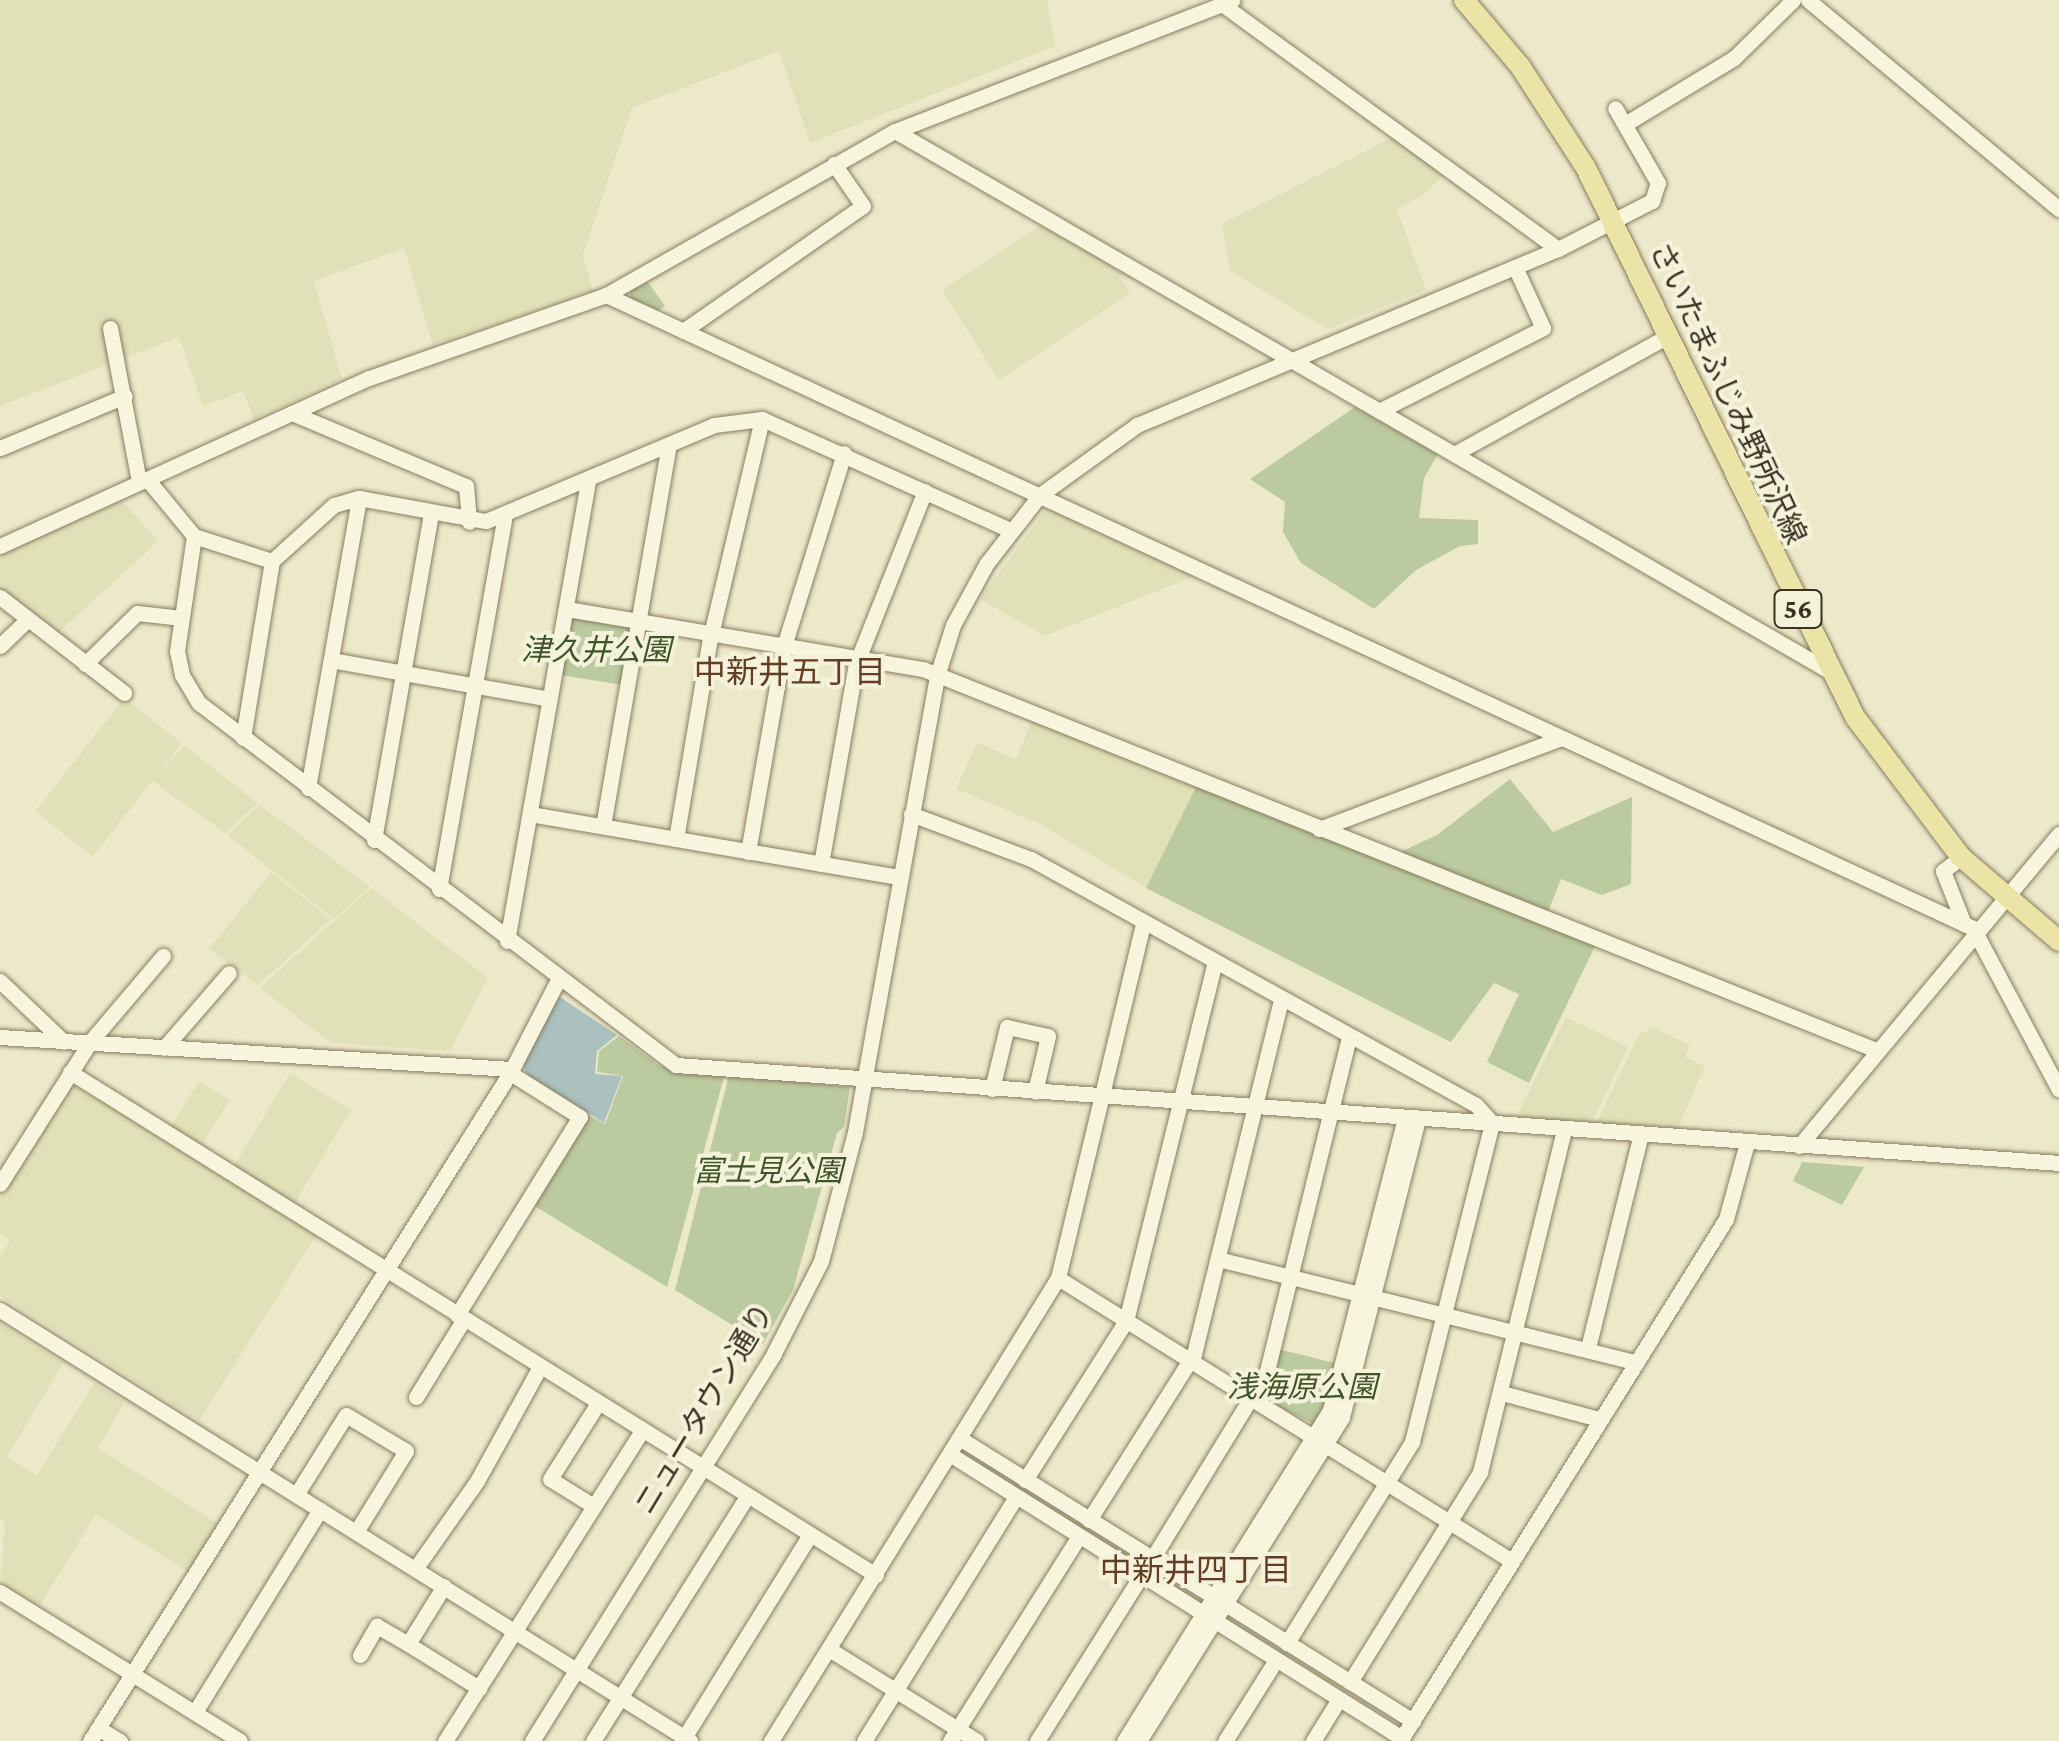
<!DOCTYPE html>
<html>
<head>
<meta charset="utf-8">
<style>
  body { margin:0 }
  #map { position:relative; width:2059px; height:1741px; overflow:hidden; background:#ece9ca; font-family:"Crimson Pro","Noto Sans JP",serif }
  div>[style] { position:absolute }
  .farmland>* { inset:0; background:#e0e1b8; transform-origin:0 0 }
  .green>* { inset:0; background:#bcca9f; transform-origin:0 0 }
  .water>* { inset:0; background:#aac1bf }
  .roads { filter:drop-shadow(0 0 2px #887d60) drop-shadow(0 0 2px #887d60) }
  .minor>* { height:15px; margin:-7.5px; padding:0 7.5px; transform-origin:7.5px; border-radius:7.5px; background:#f7f5dd }
  .major>* { height:20px; margin:-10px; padding:0 10px; transform-origin:10px; border-radius:10px; background:#ece4a6 }
  span { translate:-50% -50%; white-space:nowrap; text-align:center; line-height:1.15; -webkit-text-stroke:8px #f4f2da; paint-order:stroke }
  .shield-label span { padding:2px 8px; background:#f4f2da; border:2px solid; border-radius:8px; -webkit-text-stroke-width:0 }
  .shield-label { font-size:28px; color:#3a3222; font-weight:700 }
  .street-label { font-size:30px; color:#3a3222 }
  .park-label { font-size:30px; color:#41552a; font-style:italic }
  .neighbourhood-label { font-size:32px; color:#633e24 }
</style>
</head>
<body>
<div id="map">
  <div class="farmland">
    <i style="clip-path:polygon(0 0,1047px 0,1055px 46px,810px 143px,779px 51px,632px 108px,583px 255px,593px 291px,433px 345px,404px 248px,314px 281px,342px 379px,254px 420px,243px 391px,203px 406px,179px 337px,0 406px)"></i>
    <i style="clip-path:polygon(1395px 136px,1446px 172px,1425px 194px,1397px 209px,1426px 290px,1328px 329px,1230px 271px,1222px 224px)"></i>
    <i style="clip-path:polygon(1047px 221px,1131px 268px,1120px 277px,1130px 293px,999px 380px,942px 290px)"></i>
    <i style="clip-path:polygon(121px 499px,158px 541px,55px 636px,0 590px,0 553px)"></i>
    <i style="clip-path:polygon(1050px 504px,1200px 574px,1045px 636px,980px 599px)"></i>
    <i style="left:124px;top:698px;width:73px;height:144px;rotate:38deg"></i>
    <i style="clip-path:polygon(1032px 720px,1198px 783px,1146px 888px,1038px 823px,956px 789px,977px 743px,1016px 759px)"></i>
    <i style="clip-path:polygon(185px 746px,258px 803px,225px 833px,151px 780px)"></i>
    <i style="clip-path:polygon(260px 805px,370px 887px,334px 919px,227px 835px)"></i>
    <i style="clip-path:polygon(271px 872px,331px 919px,258px 985px,209px 949px)"></i>
    <i style="clip-path:polygon(371px 888px,488px 978px,450px 1051px,331px 1043px,260px 988px)"></i>
    <i style="clip-path:polygon(1566px 1017px,1628px 1047px,1589px 1128px,1515px 1120px)"></i>
    <i style="clip-path:polygon(1654px 1028px,1690px 1045px,1685px 1057px,1705px 1066px,1676px 1132px,1596px 1124px,1640px 1033px)"></i>
    <i style="left:290px;top:1073px;width:71px;height:113px;rotate:31deg"></i>
    <i style="clip-path:polygon(71px 1081px,318px 1232px,199px 1421px,0 1296px,0 1257px,10px 1240px,0 1234px,0 1194px)"></i>
    <i style="left:199px;top:1081px;width:36px;height:55px;rotate:32deg"></i>
    <i style="clip-path:polygon(0 1323px,63px 1363px,7px 1457px,37px 1475px,94px 1383px,125px 1402px,98px 1448px,219px 1524px,189px 1572px,96px 1514px,39px 1607px,0 1583px,5px 1523px,0 1519px)"></i>
  </div>
  <div class="green">
    <i style="clip-path:polygon(648px 282px,665px 306px,655px 313px,630px 301px,630px 291px)"></i>
    <i style="clip-path:polygon(1355px 407px,1438px 454px,1424px 478px,1419px 518px,1478px 520px,1478px 544px,1460px 546px,1416px 570px,1374px 609px,1301px 563px,1283px 532px,1285px 502px,1250px 479px)"></i>
    <i style="left:571px;top:615px;width:62px;height:61px;rotate:9deg"></i>
    <i style="clip-path:polygon(1510px 779px,1553px 832px,1632px 797px,1631px 884px,1602px 895px,1561px 879px,1544px 922px,1596px 944px,1529px 1083px,1487px 1062px,1519px 994px,1494px 983px,1451px 1042px,1146px 888px,1198px 783px,1385px 859px,1437px 835px)"></i>
    <i style="clip-path:polygon(619px 1036px,660px 1066px,724px 1077px,667px 1287px,533px 1205px,588px 1115px,605px 1124px,623px 1076px,597px 1072px,599px 1051px)"></i>
    <i style="clip-path:polygon(729px 1075px,850px 1087px,844px 1127px,837px 1133px,793px 1290px,763px 1344px,675px 1290px)"></i>
    <i style="clip-path:polygon(1802px 1162px,1803px 1162px,1864px 1167px,1842px 1205px,1793px 1181px)"></i>
    <i style="clip-path:polygon(1278px 1349px,1339px 1364px,1316px 1425px,1263px 1399px)"></i>
  </div>
  <div class="water">
    <i style="clip-path:polygon(557px 995px,617px 1035px,597px 1051px,595px 1074px,622px 1076px,604px 1123px,528px 1076px,522px 1062px)"></i>
  </div>
  <div class="roads">
    <div class="minor">
      <i style="left:1808px;top:0;width:327px;rotate:39.8deg"></i>
      <i style="left:1222px;top:4px;width:416px;rotate:36.1deg"></i>
      <i style="left:1625px;top:124px;width:127px;rotate:-31.2deg"></i>
      <i style="left:1734px;top:58px;width:83px;rotate:-44.5deg"></i>
      <i style="left:895px;top:131px;width:1081px;rotate:30.03deg"></i>
      <i style="left:606px;top:295px;width:1506px;rotate:24.85deg"></i>
      <i style="left:1973px;top:928px;width:183px;rotate:62deg"></i>
      <i style="left:110px;top:328px;width:157px;rotate:79.3deg"></i>
      <i style="left:683px;top:331px;width:219px;rotate:-34.8deg"></i>
      <i style="left:863px;top:206px;width:51px;rotate:-124.6deg"></i>
      <i style="left:1379px;top:411px;width:184px;rotate:-26.8deg"></i>
      <i style="left:1543px;top:328px;width:67px;rotate:-114.7deg"></i>
      <i style="left:292px;top:413px;width:189px;rotate:22.8deg"></i>
      <i style="left:466px;top:486px;width:36px;rotate:85deg"></i>
      <i style="left:0;top:448px;width:135px;rotate:-22.6deg"></i>
      <i style="left:1454px;top:454px;width:244px;rotate:-28.9deg"></i>
      <i style="left:147px;top:479px;width:74px;rotate:50.5deg"></i>
      <i style="left:194px;top:536px;width:116px;rotate:98.4deg"></i>
      <i style="left:177px;top:651px;width:25px;rotate:78deg"></i>
      <i style="left:182px;top:675px;width:33px;rotate:59deg"></i>
      <i style="left:199px;top:703px;width:599px;rotate:37.2deg"></i>
      <i style="left:676px;top:1065px;width:1386px;rotate:4.05deg"></i>
      <i style="left:194px;top:536px;width:82px;rotate:17.8deg"></i>
      <i style="left:272px;top:561px;width:84px;rotate:-42.1deg"></i>
      <i style="left:334px;top:505px;width:26px;rotate:-16deg"></i>
      <i style="left:359px;top:498px;width:129px;rotate:10.3deg"></i>
      <i style="left:486px;top:521px;width:247px;rotate:-22.8deg"></i>
      <i style="left:714px;top:425px;width:48px;rotate:-7.1deg"></i>
      <i style="left:762px;top:419px;width:272px;rotate:24.1deg"></i>
      <i style="left:0;top:546px;width:405px;rotate:-24.5deg"></i>
      <i style="left:369px;top:378px;width:251px;rotate:-19.3deg"></i>
      <i style="left:606px;top:295px;width:332px;rotate:-29.6deg"></i>
      <i style="left:895px;top:131px;width:362px;rotate:-21.2deg"></i>
      <i style="left:0;top:597px;width:157px;rotate:37.7deg"></i>
      <i style="left:567px;top:609px;width:361px;rotate:9.6deg"></i>
      <i style="left:923px;top:669px;width:1026px;rotate:21.79deg"></i>
      <i style="left:0;top:646px;width:37px;rotate:-44deg"></i>
      <i style="left:331px;top:660px;width:222px;rotate:10.1deg"></i>
      <i style="left:85px;top:664px;width:73px;rotate:-44.4deg"></i>
      <i style="left:137px;top:613px;width:45px;rotate:6.3deg"></i>
      <i style="left:243px;top:738px;width:179px;rotate:-80.7deg"></i>
      <i style="left:308px;top:788px;width:294px;rotate:-80deg"></i>
      <i style="left:530px;top:814px;width:374px;rotate:9.7deg"></i>
      <i style="left:911px;top:814px;width:128px;rotate:20.6deg"></i>
      <i style="left:1031px;top:859px;width:508px;rotate:28.93deg"></i>
      <i style="left:1476px;top:1105px;width:24px;rotate:48deg"></i>
      <i style="left:1492px;top:1123px;width:329px;rotate:104.1deg"></i>
      <i style="left:1412px;top:1442px;width:237px;rotate:121.9deg"></i>
      <i style="left:603px;top:826px;width:383px;rotate:-80.2deg"></i>
      <i style="left:1319px;top:829px;width:256px;rotate:-20.6deg"></i>
      <i style="left:676px;top:839px;width:203px;rotate:-80.4deg"></i>
      <i style="left:710px;top:639px;width:226px;rotate:-76.7deg"></i>
      <i style="left:374px;top:840px;width:333px;rotate:-80.1deg"></i>
      <i style="left:748px;top:852px;width:209px;rotate:-80.1deg"></i>
      <i style="left:784px;top:646px;width:202px;rotate:-72.7deg"></i>
      <i style="left:1961px;top:857px;width:23px;rotate:142deg"></i>
      <i style="left:1943px;top:871px;width:57px;rotate:68.4deg"></i>
      <i style="left:821px;top:864px;width:203px;rotate:-80.1deg"></i>
      <i style="left:856px;top:664px;width:186px;rotate:-68.3deg"></i>
      <i style="left:439px;top:889px;width:379px;rotate:-80deg"></i>
      <i style="left:507px;top:941px;width:468px;rotate:-80deg"></i>
      <i style="left:0;top:981px;width:88px;rotate:43.6deg"></i>
      <i style="left:0;top:1037px;width:513px;rotate:3.58deg"></i>
      <i style="left:164px;top:1048px;width:99px;rotate:-49.1deg"></i>
      <i style="left:70px;top:1072px;width:950px;rotate:31.97deg"></i>
      <i style="left:992px;top:1089px;width:64px;rotate:-76.4deg"></i>
      <i style="left:1007px;top:1027px;width:42px;rotate:12.4deg"></i>
      <i style="left:1048px;top:1036px;width:57px;rotate:103.1deg"></i>
      <i style="left:1799px;top:1146px;width:406px;rotate:-50.2deg"></i>
      <i style="left:0;top:1184px;width:168px;rotate:-57.6deg"></i>
      <i style="left:90px;top:1042px;width:113px;rotate:-49.7deg"></i>
      <i style="left:1218px;top:1259px;width:430px;rotate:13.9deg"></i>
      <i style="left:1058px;top:1278px;width:535px;rotate:31.94deg"></i>
      <i style="left:0;top:1310px;width:814px;rotate:31.99deg"></i>
      <i style="left:457px;top:1315px;width:233px;rotate:-58.2deg"></i>
      <i style="left:580px;top:1117px;width:83px;rotate:-147.8deg"></i>
      <i style="left:1588px;top:1348px;width:220px;rotate:-76.1deg"></i>
      <i style="left:1502px;top:1393px;width:100px;rotate:15deg"></i>
      <i style="left:416px;top:1397px;width:92px;rotate:-58.4deg"></i>
      <i style="left:961px;top:1439px;width:533px;rotate:31.96deg"></i>
      <i style="left:951px;top:1455px;width:532px;rotate:32.11deg"></i>
      <i style="left:1025px;top:1480px;width:188px;rotate:-57.6deg"></i>
      <i style="left:1126px;top:1321px;width:366px;rotate:-76.1deg"></i>
      <i style="left:296px;top:1495px;width:94px;rotate:-58deg"></i>
      <i style="left:346px;top:1415px;width:70px;rotate:31deg"></i>
      <i style="left:406px;top:1451px;width:95px;rotate:121.7deg"></i>
      <i style="left:592px;top:1505px;width:49px;rotate:-148.2deg"></i>
      <i style="left:550px;top:1479px;width:90px;rotate:-57.7deg"></i>
      <i style="left:1089px;top:1520px;width:196px;rotate:-57.7deg"></i>
      <i style="left:1194px;top:1354px;width:364px;rotate:-76.2deg"></i>
      <i style="left:1152px;top:1559px;width:220px;rotate:-58.5deg"></i>
      <i style="left:1267px;top:1371px;width:344px;rotate:-76.2deg"></i>
      <i style="left:415px;top:1569px;width:108px;rotate:-54.8deg"></i>
      <i style="left:477px;top:1481px;width:130px;rotate:-61.1deg"></i>
      <i style="left:0;top:1592px;width:282px;rotate:31.8deg"></i>
      <i style="left:408px;top:1644px;width:84px;rotate:31.8deg"></i>
      <i style="left:829px;top:1649px;width:174px;rotate:31.9deg"></i>
      <i style="left:360px;top:1655px;width:34px;rotate:-60deg"></i>
      <i style="left:377px;top:1626px;width:36px;rotate:30deg"></i>
      <i style="left:408px;top:1644px;width:68px;rotate:-58.2deg"></i>
      <i style="left:1350px;top:1682px;width:247px;rotate:-58.2deg"></i>
      <i style="left:1480px;top:1472px;width:353px;rotate:-76.2deg"></i>
      <i style="left:195px;top:1712px;width:238px;rotate:-58.3deg"></i>
      <i style="left:98px;top:1728px;width:26px;rotate:31deg"></i>
      <i style="left:90px;top:1741px;width:789px;rotate:-57.84deg"></i>
      <i style="left:510px;top:1073px;width:105px;rotate:-62.7deg"></i>
      <i style="left:445px;top:1741px;width:368px;rotate:-57.6deg"></i>
      <i style="left:532px;top:1741px;width:457px;rotate:-58deg"></i>
      <i style="left:774px;top:1353px;width:103px;rotate:-62.9deg"></i>
      <i style="left:821px;top:1261px;width:133px;rotate:-75.2deg"></i>
      <i style="left:855px;top:1132px;width:463px;rotate:-79.8deg"></i>
      <i style="left:937px;top:676px;width:53px;rotate:-72.6deg"></i>
      <i style="left:953px;top:625px;width:71px;rotate:-61.3deg"></i>
      <i style="left:987px;top:563px;width:86px;rotate:-52.1deg"></i>
      <i style="left:1040px;top:495px;width:120px;rotate:-35.8deg"></i>
      <i style="left:1137px;top:425px;width:456px;rotate:-22.7deg"></i>
      <i style="left:1558px;top:249px;width:106px;rotate:-27.1deg"></i>
      <i style="left:1652px;top:201px;width:19px;rotate:-72deg"></i>
      <i style="left:1658px;top:183px;width:86px;rotate:-119.8deg"></i>
      <i style="left:593px;top:1741px;width:289px;rotate:-57.8deg"></i>
      <i style="left:682px;top:1741px;width:241px;rotate:-58.2deg"></i>
      <i style="left:771px;top:1741px;width:545px;rotate:-58.21deg"></i>
      <i style="left:1058px;top:1278px;width:363px;rotate:-76.5deg"></i>
      <i style="left:864px;top:1741px;width:287px;rotate:-58.1deg"></i>
      <i style="left:950px;top:1741px;width:242px;rotate:-57.8deg"></i>
      <i style="left:1037px;top:1741px;width:195px;rotate:-57.8deg"></i>
      <i style="left:1124px;top:1741px;width:390px;rotate:-58.1deg"></i>
      <i style="left:1330px;top:1410px;width:302px;rotate:-75.6deg"></i>
      <i style="left:1139px;top:1741px;width:382px;rotate:-57.9deg"></i>
      <i style="left:1342px;top:1417px;width:309px;rotate:-75.7deg"></i>
      <i style="left:1225px;top:1741px;width:96px;rotate:-57.8deg"></i>
      <i style="left:1313px;top:1741px;width:49px;rotate:-58.2deg"></i>
      <i style="left:1400px;top:1741px;width:615px;rotate:-58.01deg"></i>
      <i style="left:1726px;top:1219px;width:79px;rotate:-74.6deg"></i>
    </div>
    <div class="major">
      <i style="left:1464px;top:0;width:87px;rotate:49.7deg"></i>
      <i style="left:1520px;top:66px;width:121px;rotate:57.1deg"></i>
      <i style="left:1586px;top:168px;width:611px;rotate:63.9deg"></i>
      <i style="left:1855px;top:717px;width:176px;rotate:52.9deg"></i>
      <i style="left:1961px;top:857px;width:129px;rotate:40.6deg"></i>
    </div>
  </div>
  <div class="shield-label">
    <span style="left:1798px;top:609px">56</span>
  </div>
  <div class="street-label">
    <span style="left:1728px;top:393px;rotate:65deg">さいたまふじみ野所沢線</span>
    <span style="left:704px;top:1409px;rotate:-59deg">ニュータウン通り</span>
  </div>
  <div class="park-label">
    <span style="left:596px;top:650px">津久井公園</span>
    <span style="left:768px;top:1171px">富士見公園</span>
    <span style="left:1302px;top:1387px">浅海原公園</span>
  </div>
  <div class="neighbourhood-label">
    <span style="left:790px;top:672px">中新井五丁目</span>
    <span style="left:1196px;top:1570px">中新井四丁目</span>
  </div>
</div>
</body>
</html>
